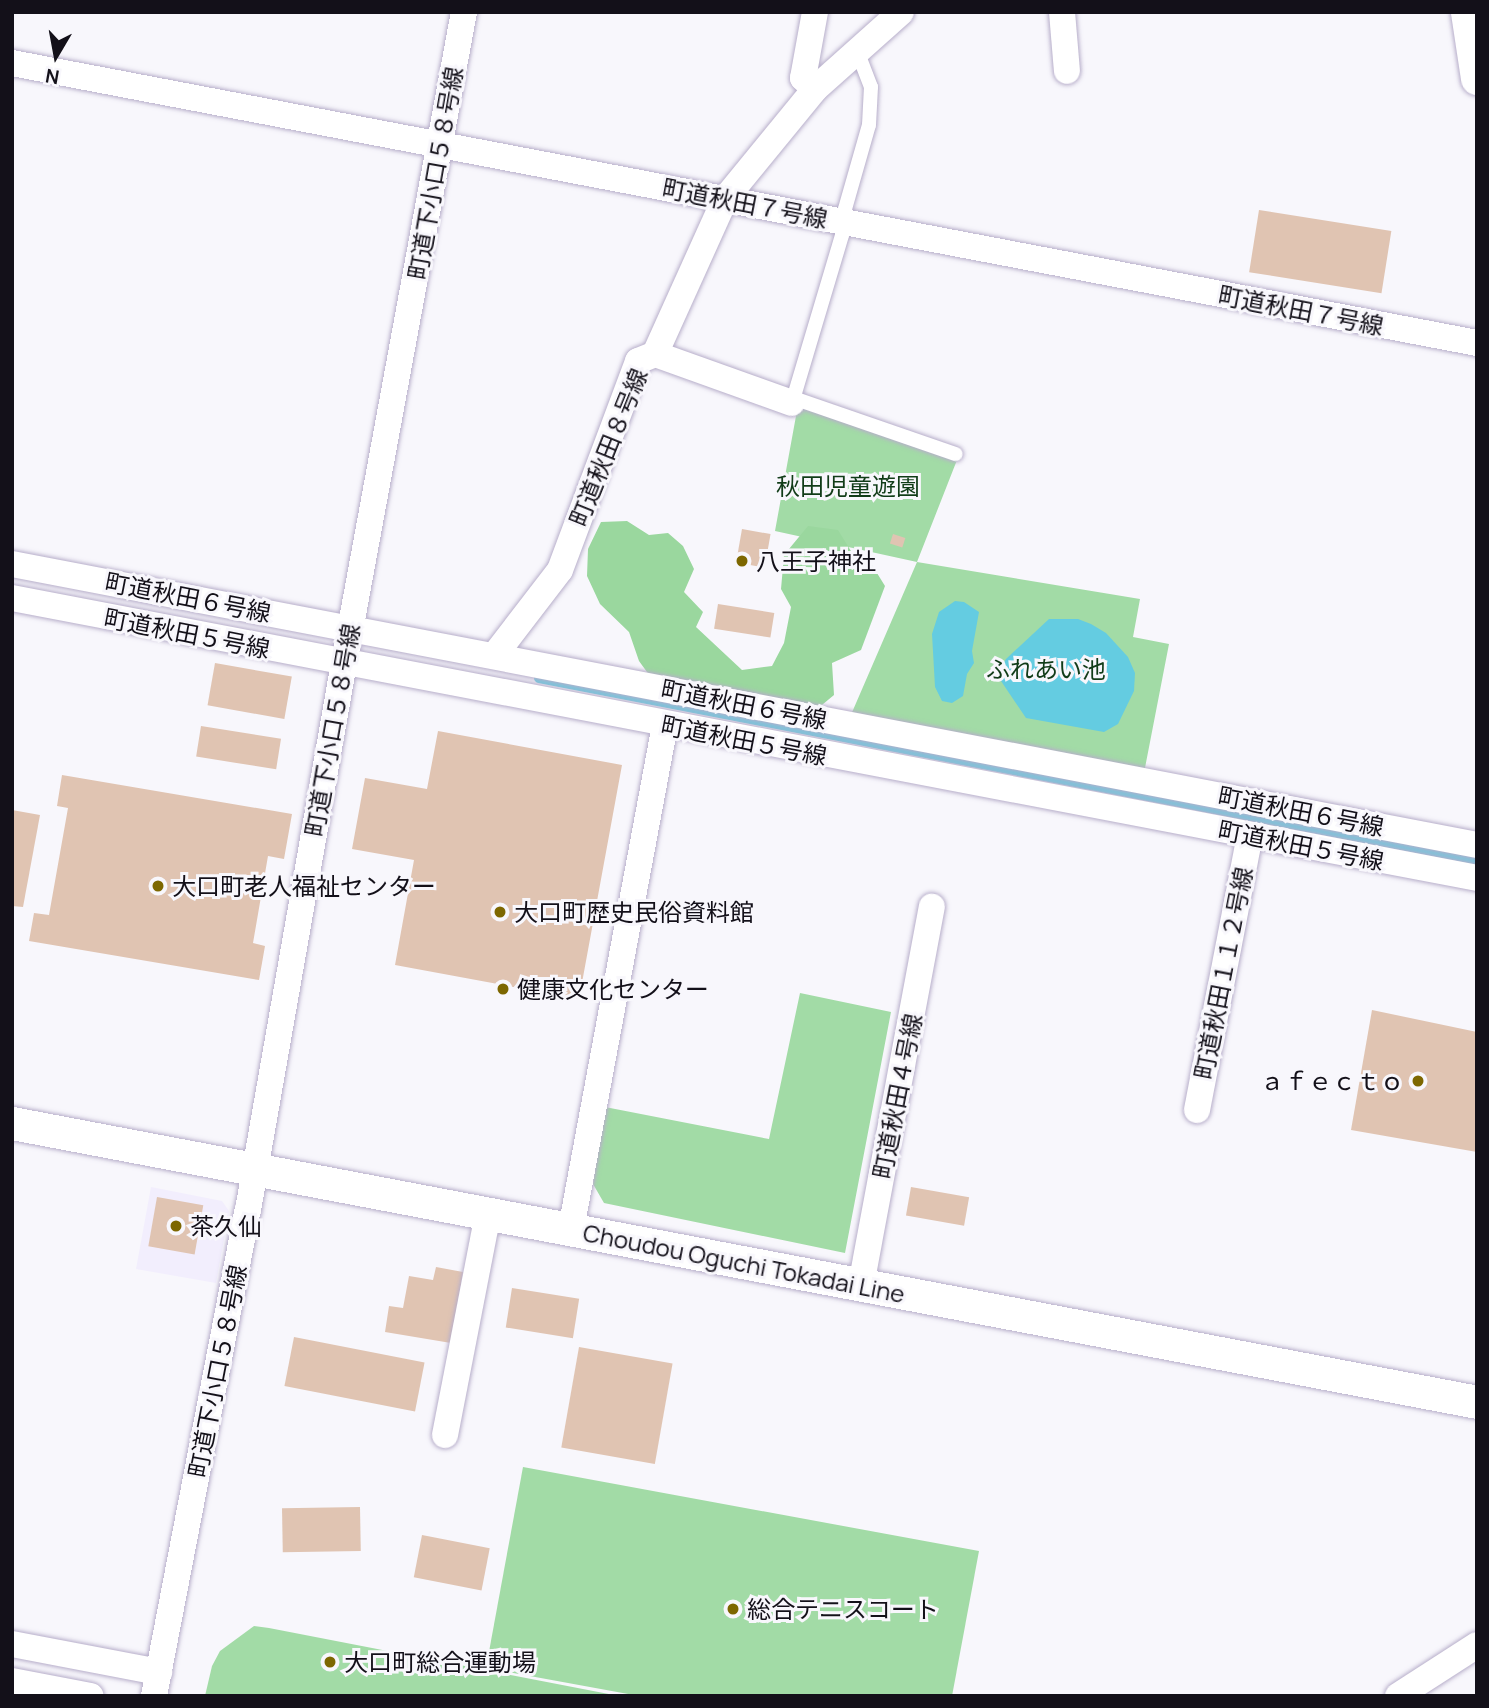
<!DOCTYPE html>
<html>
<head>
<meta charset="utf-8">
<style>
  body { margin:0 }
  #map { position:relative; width:1489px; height:1708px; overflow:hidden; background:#f8f7fc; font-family:Manrope,"Noto Sans JP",sans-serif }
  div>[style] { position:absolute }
  .built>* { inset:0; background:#f2eefd }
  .green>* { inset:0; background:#a2dba6 }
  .forest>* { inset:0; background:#9ad79e }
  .water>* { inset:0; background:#64cce1 }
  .stream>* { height:10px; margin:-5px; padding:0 5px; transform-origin:5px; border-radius:5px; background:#64cce1 }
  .building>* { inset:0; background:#e0c4b2; transform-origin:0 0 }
  .roads { filter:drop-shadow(0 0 2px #b7aeca) drop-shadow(0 0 2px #b7aeca) }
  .service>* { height:14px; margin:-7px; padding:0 7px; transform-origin:7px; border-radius:7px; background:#fff }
  .minor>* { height:26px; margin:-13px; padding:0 13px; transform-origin:13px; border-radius:13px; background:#fff }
  .tertiary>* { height:33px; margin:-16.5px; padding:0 16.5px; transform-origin:16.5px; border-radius:16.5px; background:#fff }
  .dots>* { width:19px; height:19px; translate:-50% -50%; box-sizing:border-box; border:4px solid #f8f7fc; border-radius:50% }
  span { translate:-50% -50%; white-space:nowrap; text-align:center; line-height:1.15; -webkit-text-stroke:6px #f8f7fc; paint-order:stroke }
  .street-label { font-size:24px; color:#131019 }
  .park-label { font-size:24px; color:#113c18 }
  .poi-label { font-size:24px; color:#131019 }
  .left { translate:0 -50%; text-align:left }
  .right { translate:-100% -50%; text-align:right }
  .frame { position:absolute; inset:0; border:14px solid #131019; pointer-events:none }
  .north { position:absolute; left:21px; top:21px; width:70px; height:70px; -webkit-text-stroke:5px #f8f7fc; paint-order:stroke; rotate:190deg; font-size:19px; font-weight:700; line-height:28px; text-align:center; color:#131019 }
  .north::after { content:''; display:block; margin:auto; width:24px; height:32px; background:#131019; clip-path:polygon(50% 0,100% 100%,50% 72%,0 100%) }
</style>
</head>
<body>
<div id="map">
  <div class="built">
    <i style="clip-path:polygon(151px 1187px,222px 1201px,229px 1211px,216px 1283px,136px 1269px)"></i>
  </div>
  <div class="green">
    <i style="clip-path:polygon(798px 405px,957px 460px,917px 562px,1140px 599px,1133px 637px,1169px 644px,1144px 773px,850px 717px,917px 562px,775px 531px)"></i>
    <i style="clip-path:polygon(800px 993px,891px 1012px,845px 1253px,604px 1203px,593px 1184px,605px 1107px,769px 1139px)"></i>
    <i style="clip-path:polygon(523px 1467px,979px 1551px,952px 1696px,639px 1696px,486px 1668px)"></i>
    <i style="clip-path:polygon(254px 1626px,269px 1628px,619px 1696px,205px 1696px,212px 1666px,220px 1651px)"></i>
  </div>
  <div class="forest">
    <i style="clip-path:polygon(627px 521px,649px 535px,668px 533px,683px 546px,694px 569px,684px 592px,703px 612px,696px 627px,742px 670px,772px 666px,784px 643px,791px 607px,781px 589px,784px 555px,808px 526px,838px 530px,854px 556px,872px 565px,885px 586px,861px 650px,832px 663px,834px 695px,811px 714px,783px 723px,704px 711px,660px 690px,639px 661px,629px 632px,600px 604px,587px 576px,588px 549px,601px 522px)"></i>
  </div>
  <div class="water">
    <i style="clip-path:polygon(955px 601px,964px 602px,979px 612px,972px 651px,974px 663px,967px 674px,963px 696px,952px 703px,942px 701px,935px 687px,932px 634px,939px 612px)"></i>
    <i style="clip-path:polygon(1049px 619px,1078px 619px,1091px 624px,1106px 633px,1128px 657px,1135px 673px,1134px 691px,1118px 724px,1104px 732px,1026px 718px,1001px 681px,1001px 667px,1006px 659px)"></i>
  </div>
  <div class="stream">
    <i style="left:539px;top:678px;width:955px;rotate:10.98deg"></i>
  </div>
  <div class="building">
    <i style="left:1259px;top:210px;width:134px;height:63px;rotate:9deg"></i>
    <i style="left:742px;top:529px;width:29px;height:34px;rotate:10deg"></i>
    <i style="left:893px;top:534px;width:13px;height:10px;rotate:18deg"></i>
    <i style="left:718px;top:604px;width:57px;height:25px;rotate:9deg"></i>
    <i style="left:215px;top:663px;width:78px;height:43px;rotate:10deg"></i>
    <i style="left:201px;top:726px;width:81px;height:31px;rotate:9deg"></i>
    <i style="clip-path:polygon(438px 731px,622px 765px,579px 999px,395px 965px,414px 860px,352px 849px,365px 778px,427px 789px)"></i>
    <i style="clip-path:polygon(62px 775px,292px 814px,284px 859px,268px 856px,253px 943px,265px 946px,259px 980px,29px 941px,34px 913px,49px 915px,68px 808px,57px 806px)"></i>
    <i style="clip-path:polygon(12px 810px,40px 815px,23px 907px,12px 906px)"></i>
    <i style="clip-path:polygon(1372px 1010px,1477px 1032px,1477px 1152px,1351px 1130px)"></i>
    <i style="left:911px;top:1187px;width:59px;height:29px;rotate:10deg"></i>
    <i style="left:157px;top:1197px;width:47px;height:50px;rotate:10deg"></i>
    <i style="clip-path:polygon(436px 1267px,463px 1272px,451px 1343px,385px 1332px,389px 1306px,403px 1308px,409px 1276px,433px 1280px)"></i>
    <i style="left:512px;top:1288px;width:68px;height:40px;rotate:9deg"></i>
    <i style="left:294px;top:1337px;width:133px;height:50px;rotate:11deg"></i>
    <i style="left:579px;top:1347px;width:95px;height:102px;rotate:10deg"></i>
    <i style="left:360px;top:1507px;width:44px;height:78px;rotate:89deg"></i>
    <i style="left:422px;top:1535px;width:69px;height:43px;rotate:11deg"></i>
  </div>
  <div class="roads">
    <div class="service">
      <i style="left:793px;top:398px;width:172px;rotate:19deg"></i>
      <i style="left:792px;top:403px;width:175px;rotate:-73.4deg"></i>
      <i style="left:842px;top:235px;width:26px;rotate:-83deg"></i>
      <i style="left:845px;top:209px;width:87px;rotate:-74.1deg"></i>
      <i style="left:869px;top:125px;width:38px;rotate:-87deg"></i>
      <i style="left:871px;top:87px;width:40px;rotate:-111deg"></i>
    </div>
    <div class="minor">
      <i style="left:815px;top:12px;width:67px;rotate:100.3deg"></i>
      <i style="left:803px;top:78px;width:16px;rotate:43deg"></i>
      <i style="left:1062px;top:12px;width:59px;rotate:85.2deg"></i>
      <i style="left:12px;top:63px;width:1492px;rotate:10.82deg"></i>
      <i style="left:655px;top:354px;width:145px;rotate:19.7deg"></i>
      <i style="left:12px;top:564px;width:1492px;rotate:10.86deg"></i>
      <i style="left:12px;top:598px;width:1492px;rotate:10.82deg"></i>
      <i style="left:494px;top:656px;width:108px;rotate:-52.5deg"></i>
      <i style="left:560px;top:570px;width:223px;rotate:-69.5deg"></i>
      <i style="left:638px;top:361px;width:18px;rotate:-22deg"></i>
      <i style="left:655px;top:354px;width:170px;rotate:-65.7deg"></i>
      <i style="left:725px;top:199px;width:142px;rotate:-50.7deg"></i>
      <i style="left:815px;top:89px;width:115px;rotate:-41.8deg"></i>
      <i style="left:1197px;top:1110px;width:280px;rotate:-79.1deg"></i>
      <i style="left:571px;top:1229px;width:513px;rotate:-79.44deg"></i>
      <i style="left:861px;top:1285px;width:385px;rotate:-79.4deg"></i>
      <i style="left:445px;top:1435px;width:226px;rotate:-79deg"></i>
      <i style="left:12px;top:1644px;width:150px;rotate:10.8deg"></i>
      <i style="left:12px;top:1681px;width:80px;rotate:10.8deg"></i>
      <i style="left:154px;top:1696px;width:495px;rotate:-79.1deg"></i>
      <i style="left:248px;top:1210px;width:555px;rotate:-80.05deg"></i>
      <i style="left:344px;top:663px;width:662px;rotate:-79.56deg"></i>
      <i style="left:1398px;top:1696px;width:94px;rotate:-32.8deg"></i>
    </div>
    <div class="tertiary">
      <i style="left:1467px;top:12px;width:67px;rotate:81.4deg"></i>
      <i style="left:12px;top:1123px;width:1491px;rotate:10.78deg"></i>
    </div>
  </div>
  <div class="dots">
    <i style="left:742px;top:561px;background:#7d6700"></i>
    <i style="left:158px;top:886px;background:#7d6700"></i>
    <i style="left:500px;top:912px;background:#7d6700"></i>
    <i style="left:503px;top:989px;background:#7d6700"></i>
    <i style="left:1418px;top:1081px;background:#7d6700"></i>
    <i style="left:176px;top:1226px;background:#7d6700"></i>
    <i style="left:733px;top:1609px;background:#7d6700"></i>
    <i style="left:330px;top:1662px;background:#7d6700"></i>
  </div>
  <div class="street-label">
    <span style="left:435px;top:173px;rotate:-80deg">町道下小口５８号線</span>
    <span style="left:745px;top:203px;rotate:11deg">町道秋田７号線</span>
    <span style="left:1301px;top:310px;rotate:11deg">町道秋田７号線</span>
    <span style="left:608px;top:447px;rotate:-68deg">町道秋田８号線</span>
    <span style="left:188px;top:597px;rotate:11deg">町道秋田６号線</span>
    <span style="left:187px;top:633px;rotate:11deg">町道秋田５号線</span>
    <span style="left:744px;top:704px;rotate:11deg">町道秋田６号線</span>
    <span style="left:332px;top:730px;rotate:-80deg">町道下小口５８号線</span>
    <span style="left:744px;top:740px;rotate:11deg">町道秋田５号線</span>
    <span style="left:1301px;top:811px;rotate:11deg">町道秋田６号線</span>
    <span style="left:1301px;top:845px;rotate:11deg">町道秋田５号線</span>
    <span style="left:1223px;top:973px;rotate:-79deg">町道秋田１１２号線</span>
    <span style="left:897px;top:1096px;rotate:-79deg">町道秋田４号線</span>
    <span style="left:744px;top:1263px;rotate:11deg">Choudou Oguchi Tokadai Line</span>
    <span style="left:217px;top:1371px;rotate:-79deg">町道下小口５８号線</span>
  </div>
  <div class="park-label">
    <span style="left:848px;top:486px">秋田児童遊園</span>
    <span style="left:1046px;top:669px">ふれあい池</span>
  </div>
  <div class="poi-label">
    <span class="left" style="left:756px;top:561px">八王子神社</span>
    <span class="left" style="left:172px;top:886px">大口町老人福祉センター</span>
    <span class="left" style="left:514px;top:912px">大口町歴史民俗資料館</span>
    <span class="left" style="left:517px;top:989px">健康文化センター</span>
    <span class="right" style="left:1404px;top:1081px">ａｆｅｃｔｏ</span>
    <span class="left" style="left:190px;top:1226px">茶久仙</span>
    <span class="left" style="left:747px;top:1609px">総合テニスコート</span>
    <span class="left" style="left:344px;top:1662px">大口町総合運動場</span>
  </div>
  <div class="frame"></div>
  <div class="north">N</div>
</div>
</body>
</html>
